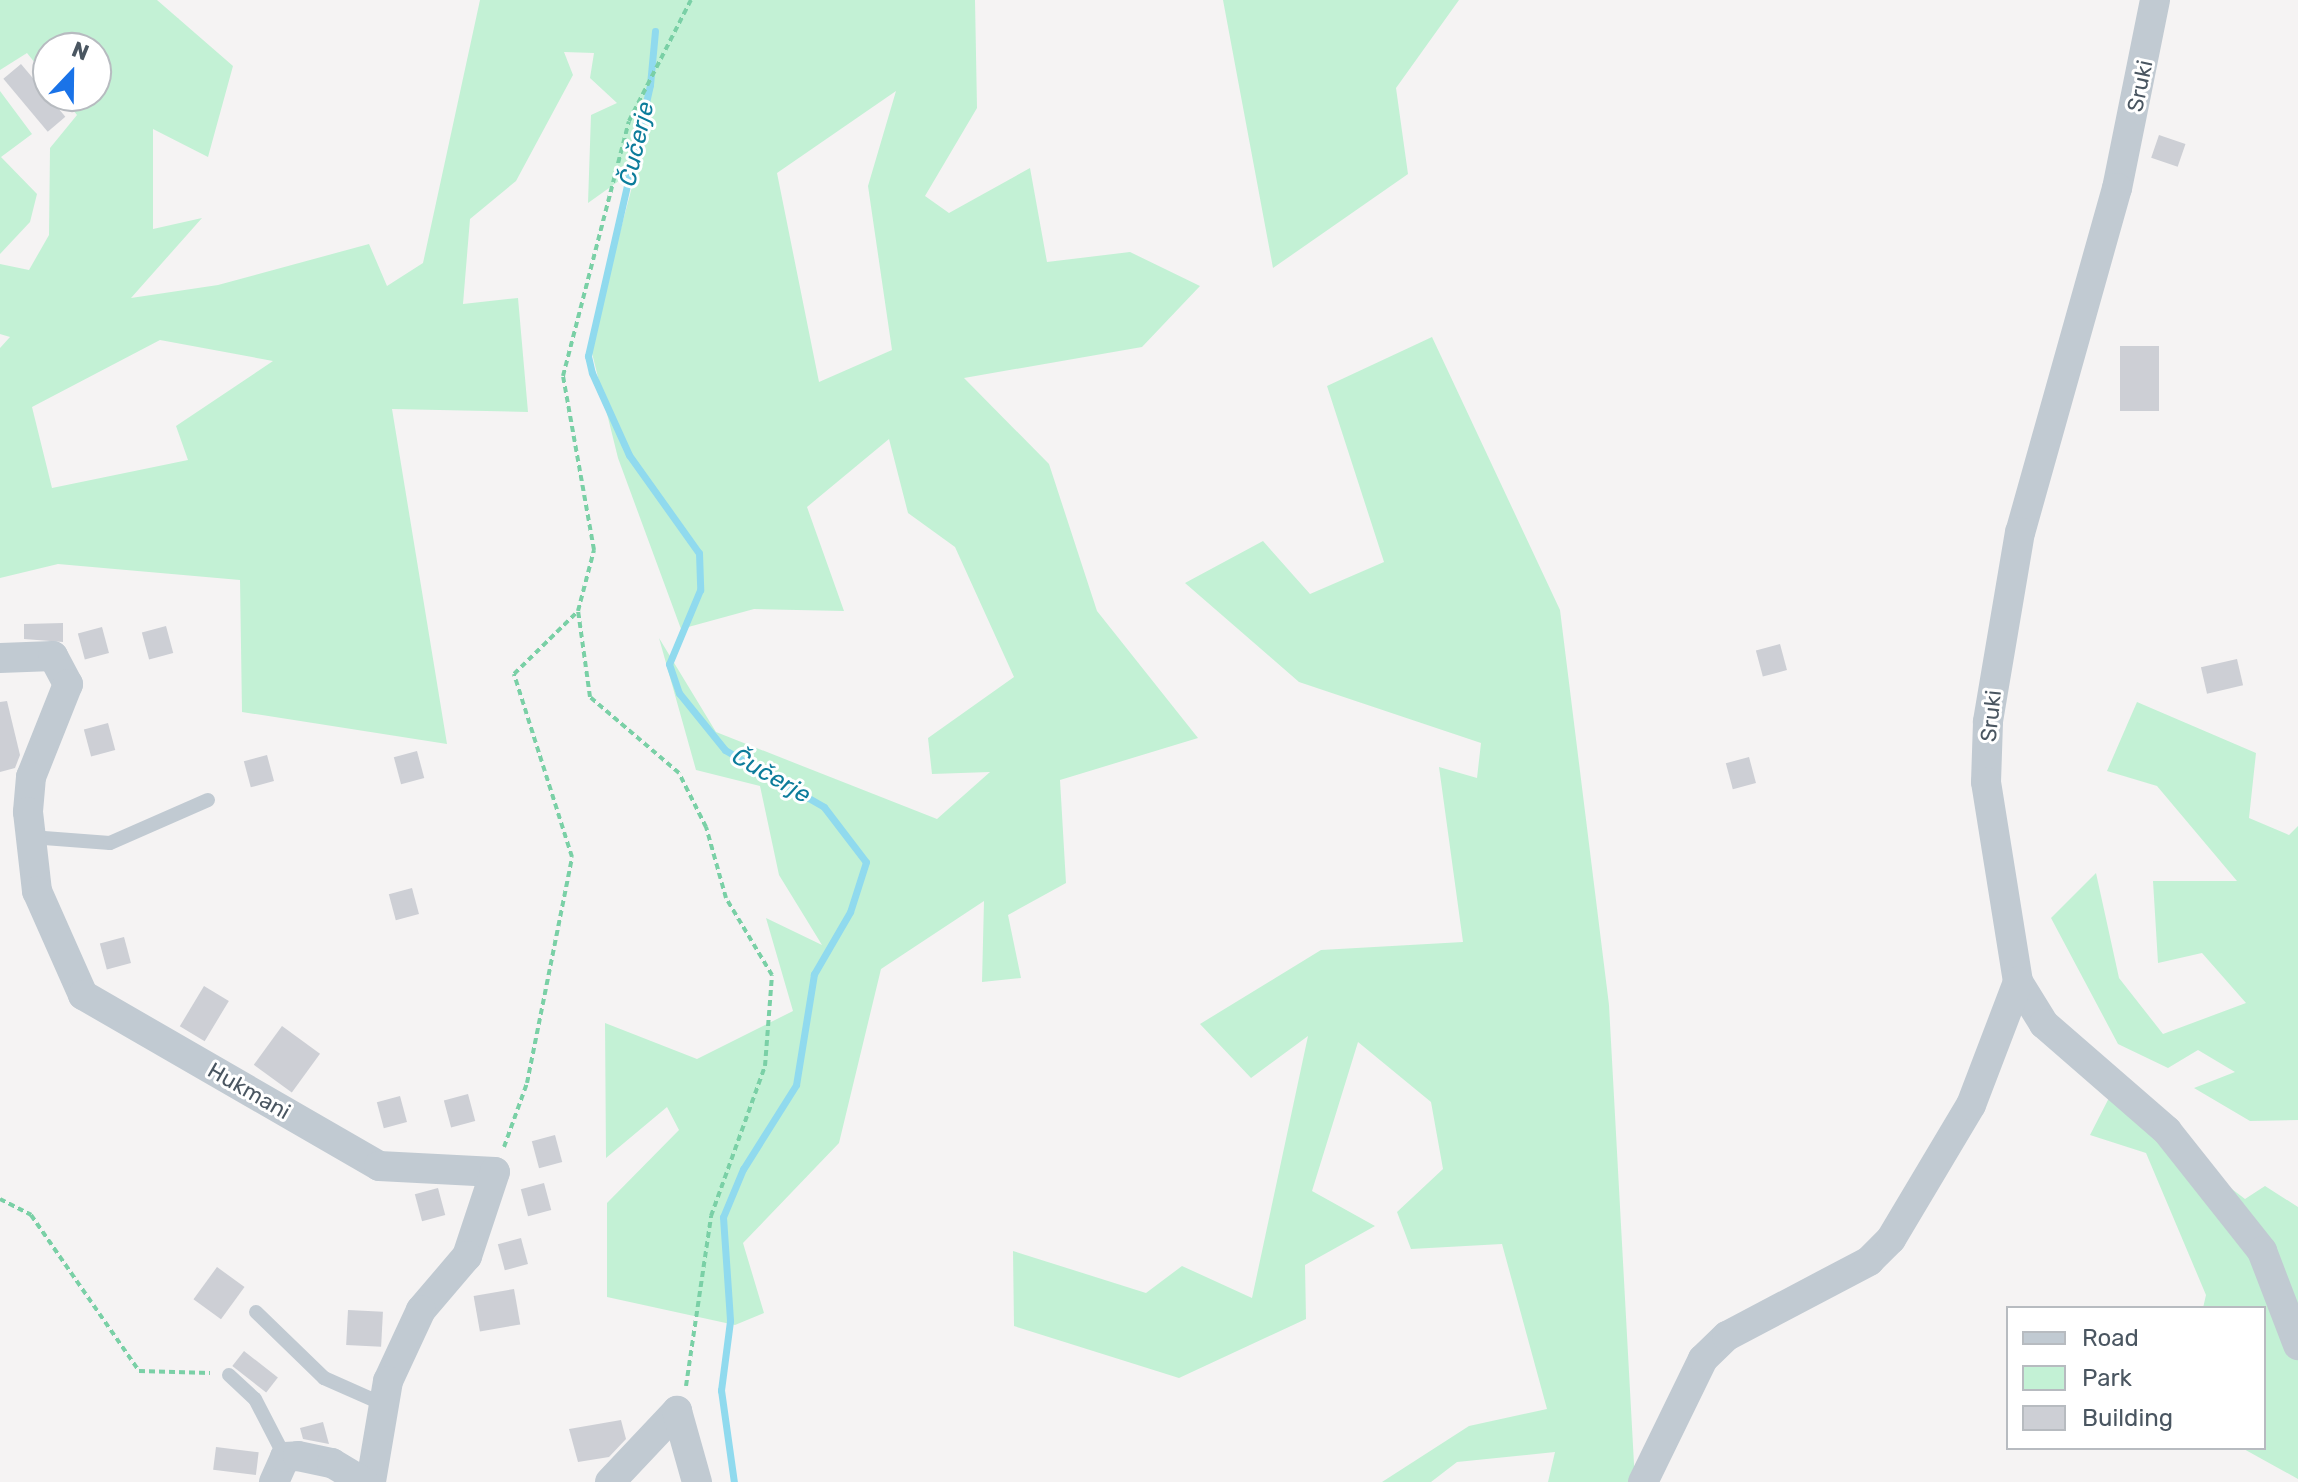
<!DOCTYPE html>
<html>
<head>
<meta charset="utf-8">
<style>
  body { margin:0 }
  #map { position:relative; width:2298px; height:1482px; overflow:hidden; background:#f5f3f3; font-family:Rubik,sans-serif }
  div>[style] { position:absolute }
  .green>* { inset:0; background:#c3f1d5 }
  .stream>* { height:7px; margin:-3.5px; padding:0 3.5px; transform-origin:3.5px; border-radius:3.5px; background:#90daee }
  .building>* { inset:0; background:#cdcfd5; transform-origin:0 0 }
  .path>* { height:4px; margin-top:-2px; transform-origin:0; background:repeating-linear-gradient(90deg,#7ad0a6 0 6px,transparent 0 10px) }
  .lane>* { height:14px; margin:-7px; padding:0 7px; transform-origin:7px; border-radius:7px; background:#c1cad2 }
  .street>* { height:30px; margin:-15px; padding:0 15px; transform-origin:15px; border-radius:15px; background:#c1cad2 }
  span { translate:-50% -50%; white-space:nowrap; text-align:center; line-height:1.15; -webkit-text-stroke:6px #fff; paint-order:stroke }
  .street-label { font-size:22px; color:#4a5661 }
  .water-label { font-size:24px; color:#0c7c9b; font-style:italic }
  .legend { position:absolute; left:2006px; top:1306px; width:260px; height:144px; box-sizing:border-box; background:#fff; border:2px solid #b7bbc0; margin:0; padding:10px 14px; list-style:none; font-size:24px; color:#4a5661 }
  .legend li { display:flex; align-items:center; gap:16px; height:40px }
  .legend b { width:40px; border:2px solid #b7bbc0 }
  .north { position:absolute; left:32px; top:32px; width:80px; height:80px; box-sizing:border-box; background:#fff; border:2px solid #b7bbc0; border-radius:50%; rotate:22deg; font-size:22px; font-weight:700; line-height:32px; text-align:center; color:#4a5661 }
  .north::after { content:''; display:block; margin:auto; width:28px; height:36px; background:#1a73e8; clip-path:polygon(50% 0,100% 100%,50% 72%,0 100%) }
</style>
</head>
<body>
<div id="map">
  <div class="green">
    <i style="clip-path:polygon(evenodd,0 0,157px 0,233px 66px,208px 157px,153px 129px,153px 229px,202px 218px,131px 298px,218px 285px,369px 244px,387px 286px,423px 263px,480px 0,975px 0,977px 108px,925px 196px,949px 213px,1030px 168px,1047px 262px,1130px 252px,1200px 286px,1142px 347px,964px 378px,1049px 464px,1097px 611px,1198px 738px,1060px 780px,1066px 883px,1008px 915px,1021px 978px,982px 982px,984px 901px,881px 969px,839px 1143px,743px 1243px,764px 1313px,735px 1325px,607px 1297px,607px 1203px,679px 1130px,667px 1107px,606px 1158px,605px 1023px,697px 1059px,793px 1011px,766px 918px,822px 945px,779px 875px,760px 786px,696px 770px,659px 638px,716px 732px,937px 819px,990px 772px,932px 774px,928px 738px,1014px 677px,955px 547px,908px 513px,889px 439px,807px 507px,844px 611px,754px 609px,681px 629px,618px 458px,590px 345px,637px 168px,588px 203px,591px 115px,617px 103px,590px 78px,594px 53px,564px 52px,573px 75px,516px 181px,470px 219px,463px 304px,518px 298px,528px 412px,392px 409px,447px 744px,242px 712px,240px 580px,58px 564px,0 578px,0 348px,10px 337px,0 334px,0 264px,29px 270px,49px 235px,50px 148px,77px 115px,62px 96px,96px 96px,96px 48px,48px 48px,48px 79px,27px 53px,0 70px,0 0,896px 91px,868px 186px,892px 350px,819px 382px,777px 173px,896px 91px,0 0,160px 340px,273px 361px,176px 426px,188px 460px,52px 488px,32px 407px,160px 340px)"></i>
    <i style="clip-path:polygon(1223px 0,1459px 0,1396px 88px,1408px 174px,1273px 268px)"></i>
    <i style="clip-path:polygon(0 91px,32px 134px,1px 157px,37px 194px,30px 222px,0 254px)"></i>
    <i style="clip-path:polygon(1432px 337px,1560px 610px,1609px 1005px,1635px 1482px,1548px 1482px,1555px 1452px,1457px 1462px,1431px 1482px,1382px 1482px,1469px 1426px,1547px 1409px,1502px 1244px,1411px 1249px,1397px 1212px,1443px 1169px,1431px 1102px,1358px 1042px,1312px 1191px,1375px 1226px,1305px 1265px,1306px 1319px,1179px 1378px,1014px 1326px,1013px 1251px,1146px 1293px,1182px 1266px,1252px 1298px,1308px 1036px,1251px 1078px,1200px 1024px,1321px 950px,1463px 942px,1439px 767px,1477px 778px,1481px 743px,1299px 682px,1185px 583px,1263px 541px,1310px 594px,1384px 562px,1327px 386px)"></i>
    <i style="clip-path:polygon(2137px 702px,2256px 753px,2249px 818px,2289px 835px,2298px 826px,2298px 1120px,2250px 1121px,2194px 1088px,2235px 1072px,2198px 1050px,2168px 1068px,2118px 1044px,2051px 918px,2096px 873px,2119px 978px,2163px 1034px,2246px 1003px,2202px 953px,2158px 963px,2153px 881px,2237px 881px,2157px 786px,2107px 771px)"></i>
    <i style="clip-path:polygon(2110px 1096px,2245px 1199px,2265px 1186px,2298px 1207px,2298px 1479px,2242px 1448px,2264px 1448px,2264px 1308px,2203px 1308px,2206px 1295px,2146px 1153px,2090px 1135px)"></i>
  </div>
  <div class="stream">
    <i style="left:655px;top:31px;width:54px;rotate:95.3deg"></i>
    <i style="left:650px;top:85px;width:278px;rotate:102.9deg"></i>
    <i style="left:588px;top:356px;width:17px;rotate:77deg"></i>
    <i style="left:592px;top:373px;width:90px;rotate:65.7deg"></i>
    <i style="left:629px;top:455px;width:120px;rotate:54.5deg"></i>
    <i style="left:699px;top:553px;width:37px;rotate:88deg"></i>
    <i style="left:700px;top:590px;width:80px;rotate:112.7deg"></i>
    <i style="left:669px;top:664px;width:31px;rotate:71deg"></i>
    <i style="left:679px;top:693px;width:73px;rotate:51.1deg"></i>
    <i style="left:725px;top:750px;width:114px;rotate:29.9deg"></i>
    <i style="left:824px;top:807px;width:69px;rotate:52.6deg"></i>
    <i style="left:866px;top:862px;width:52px;rotate:107.7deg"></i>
    <i style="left:850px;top:912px;width:72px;rotate:120.1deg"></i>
    <i style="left:814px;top:974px;width:112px;rotate:99.2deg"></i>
    <i style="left:796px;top:1085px;width:99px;rotate:122.2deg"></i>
    <i style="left:743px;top:1169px;width:52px;rotate:112.6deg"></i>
    <i style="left:723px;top:1217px;width:104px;rotate:86.1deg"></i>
    <i style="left:730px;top:1321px;width:70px;rotate:97.4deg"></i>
    <i style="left:721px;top:1390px;width:93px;rotate:82deg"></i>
  </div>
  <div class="building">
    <i style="left:21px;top:64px;width:69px;height:23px;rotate:50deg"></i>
    <i style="left:2159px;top:135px;width:28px;height:24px;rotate:19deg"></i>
    <i style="left:2120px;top:346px;width:39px;height:65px"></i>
    <i style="clip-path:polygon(63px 623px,63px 642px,24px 639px,24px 624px)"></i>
    <i style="left:166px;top:626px;width:28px;height:25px;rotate:75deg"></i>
    <i style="left:102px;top:627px;width:27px;height:25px;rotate:75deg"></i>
    <i style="left:1780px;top:644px;width:27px;height:25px;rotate:75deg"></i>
    <i style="left:2237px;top:659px;width:27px;height:37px;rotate:77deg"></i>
    <i style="clip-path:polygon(7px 701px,20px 755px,15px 768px,0 772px,0 702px)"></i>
    <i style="left:108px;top:723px;width:28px;height:25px;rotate:75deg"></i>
    <i style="left:417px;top:751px;width:28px;height:24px;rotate:75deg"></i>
    <i style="left:267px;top:755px;width:27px;height:24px;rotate:75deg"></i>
    <i style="left:1749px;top:757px;width:27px;height:24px;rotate:75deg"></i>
    <i style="left:412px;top:888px;width:27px;height:24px;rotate:75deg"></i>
    <i style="left:124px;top:937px;width:27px;height:25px;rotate:75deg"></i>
    <i style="left:204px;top:986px;width:29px;height:47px;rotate:31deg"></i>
    <i style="left:282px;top:1026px;width:47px;height:48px;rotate:36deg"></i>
    <i style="left:468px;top:1094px;width:28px;height:25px;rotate:75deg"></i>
    <i style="left:400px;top:1096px;width:27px;height:24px;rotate:75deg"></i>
    <i style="left:555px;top:1135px;width:28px;height:24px;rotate:75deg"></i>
    <i style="left:544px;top:1183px;width:28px;height:24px;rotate:75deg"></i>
    <i style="left:438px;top:1188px;width:28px;height:24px;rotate:75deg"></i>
    <i style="left:521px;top:1238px;width:27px;height:24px;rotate:75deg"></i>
    <i style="left:217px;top:1267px;width:34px;height:40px;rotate:36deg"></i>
    <i style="left:514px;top:1289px;width:36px;height:41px;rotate:80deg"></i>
    <i style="left:348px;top:1310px;width:35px;height:35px;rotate:3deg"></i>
    <i style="left:244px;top:1351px;width:43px;height:19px;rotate:38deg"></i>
    <i style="clip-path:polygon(621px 1420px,626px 1439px,609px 1457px,578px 1462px,569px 1429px)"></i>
    <i style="clip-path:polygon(323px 1422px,329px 1444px,303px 1439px,300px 1428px)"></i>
    <i style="left:216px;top:1447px;width:43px;height:23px;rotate:7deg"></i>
  </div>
  <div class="path">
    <i style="left:504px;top:1147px;width:68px;rotate:-70.2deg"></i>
    <i style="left:527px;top:1083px;width:230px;rotate:-78.7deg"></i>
    <i style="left:572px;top:857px;width:192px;rotate:-107.6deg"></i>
    <i style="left:514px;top:674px;width:88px;rotate:-44.5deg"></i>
    <i style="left:0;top:1199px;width:35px;rotate:27deg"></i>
    <i style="left:31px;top:1215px;width:190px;rotate:55.3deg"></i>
    <i style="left:139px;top:1371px;width:71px;rotate:1.6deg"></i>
    <i style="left:686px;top:1386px;width:172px;rotate:-81.6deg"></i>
    <i style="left:711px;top:1216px;width:159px;rotate:-70.2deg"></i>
    <i style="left:765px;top:1066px;width:91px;rotate:-85.6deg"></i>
    <i style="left:772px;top:975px;width:90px;rotate:-120.9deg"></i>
    <i style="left:726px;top:898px;width:74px;rotate:-105.7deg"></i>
    <i style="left:706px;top:827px;width:60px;rotate:-116.6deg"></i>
    <i style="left:679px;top:773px;width:117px;rotate:-139.5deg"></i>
    <i style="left:590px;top:697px;width:87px;rotate:-97.9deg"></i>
    <i style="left:578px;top:611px;width:63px;rotate:-75.3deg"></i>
    <i style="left:594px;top:550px;width:177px;rotate:-100.1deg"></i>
    <i style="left:563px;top:376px;width:263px;rotate:-75.5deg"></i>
    <i style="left:629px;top:121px;width:136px;rotate:-62.9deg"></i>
  </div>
  <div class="lane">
    <i style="left:31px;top:837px;width:79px;rotate:4.3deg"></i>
    <i style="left:110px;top:843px;width:107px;rotate:-23.7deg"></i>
    <i style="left:256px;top:1312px;width:95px;rotate:44.1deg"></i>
    <i style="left:324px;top:1378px;width:67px;rotate:23.9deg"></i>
    <i style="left:229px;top:1375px;width:35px;rotate:43deg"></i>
    <i style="left:255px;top:1399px;width:65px;rotate:62.7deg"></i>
  </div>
  <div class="street">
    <i style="left:2155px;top:0;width:192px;rotate:101.4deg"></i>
    <i style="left:2117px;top:188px;width:357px;rotate:105.7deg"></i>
    <i style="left:2020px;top:532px;width:193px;rotate:99.6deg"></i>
    <i style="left:1988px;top:722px;width:60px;rotate:91.9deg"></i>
    <i style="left:1986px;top:782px;width:203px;rotate:80.9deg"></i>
    <i style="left:2018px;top:982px;width:49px;rotate:58.2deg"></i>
    <i style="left:2044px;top:1024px;width:163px;rotate:41deg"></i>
    <i style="left:2167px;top:1131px;width:153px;rotate:51.6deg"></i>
    <i style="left:2262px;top:1251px;width:101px;rotate:69deg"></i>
    <i style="left:0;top:658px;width:53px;rotate:-2.2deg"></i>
    <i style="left:53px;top:656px;width:32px;rotate:62deg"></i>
    <i style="left:68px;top:684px;width:100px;rotate:111.7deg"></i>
    <i style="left:31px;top:777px;width:35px;rotate:95deg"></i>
    <i style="left:28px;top:812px;width:80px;rotate:83.5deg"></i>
    <i style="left:37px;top:891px;width:114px;rotate:66.1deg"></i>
    <i style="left:83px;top:995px;width:342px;rotate:30deg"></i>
    <i style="left:379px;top:1166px;width:116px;rotate:3deg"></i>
    <i style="left:495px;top:1172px;width:89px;rotate:108.4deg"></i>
    <i style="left:467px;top:1256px;width:71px;rotate:130.4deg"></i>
    <i style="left:421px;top:1310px;width:78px;rotate:114.9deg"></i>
    <i style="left:388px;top:1381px;width:102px;rotate:99.6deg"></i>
    <i style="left:274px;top:1482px;width:27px;rotate:-66deg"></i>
    <i style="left:285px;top:1457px;width:13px;rotate:-4deg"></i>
    <i style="left:298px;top:1456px;width:35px;rotate:12deg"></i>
    <i style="left:332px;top:1463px;width:37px;rotate:31deg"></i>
    <i style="left:610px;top:1482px;width:98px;rotate:-46.7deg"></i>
    <i style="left:677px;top:1411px;width:74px;rotate:74.3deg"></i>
    <i style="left:1643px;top:1482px;width:137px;rotate:-64deg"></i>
    <i style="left:1703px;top:1359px;width:33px;rotate:-44deg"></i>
    <i style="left:1727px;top:1336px;width:161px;rotate:-27.8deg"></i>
    <i style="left:1869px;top:1261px;width:31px;rotate:-45deg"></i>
    <i style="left:1891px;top:1239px;width:156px;rotate:-59.2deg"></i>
    <i style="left:1971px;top:1105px;width:132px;rotate:-69.1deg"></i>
  </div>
  <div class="street-label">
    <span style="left:2140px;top:86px;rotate:-78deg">Sruki</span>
    <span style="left:1991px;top:716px;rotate:-84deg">Sruki</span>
    <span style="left:249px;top:1091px;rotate:30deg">Hukmani</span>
  </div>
  <div class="water-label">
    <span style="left:637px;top:144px;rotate:-77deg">Čučerje</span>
    <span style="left:771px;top:776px;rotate:30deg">Čučerje</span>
  </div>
  <ul class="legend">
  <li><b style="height:10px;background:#c1cad2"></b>Road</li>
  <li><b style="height:22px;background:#c3f1d5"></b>Park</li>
  <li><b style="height:22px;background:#cdcfd5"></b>Building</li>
  </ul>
  <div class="north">N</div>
</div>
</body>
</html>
